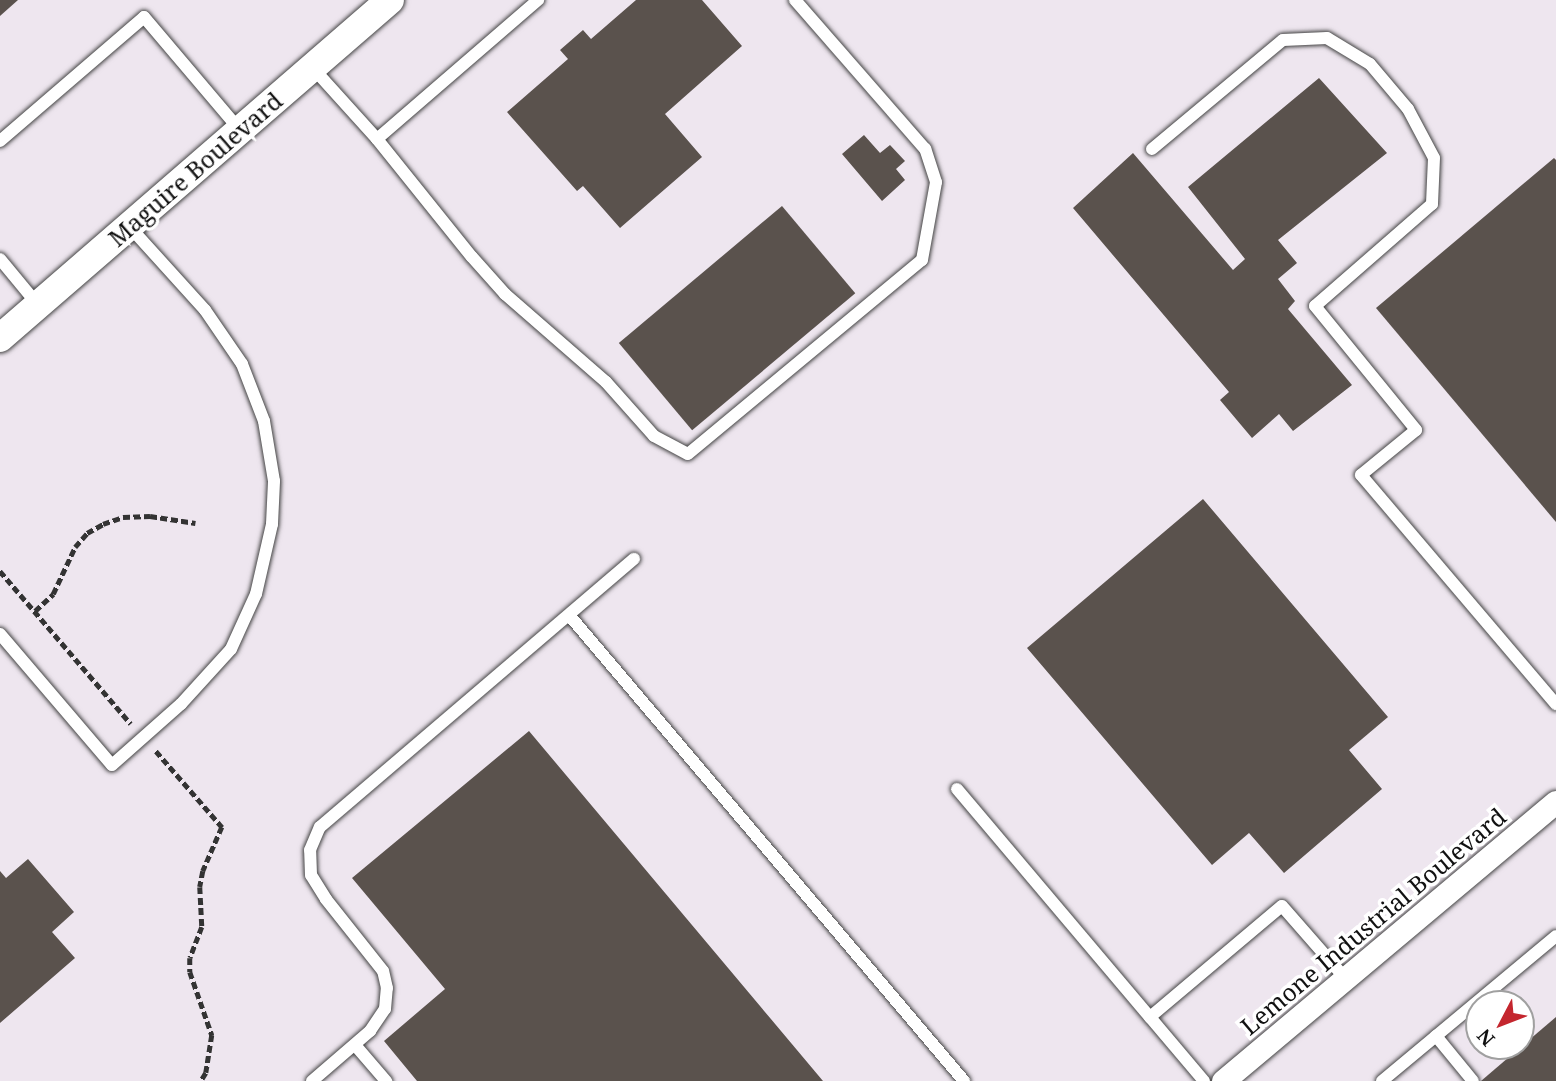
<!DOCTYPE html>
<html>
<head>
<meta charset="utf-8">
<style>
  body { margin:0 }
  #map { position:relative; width:1556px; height:1081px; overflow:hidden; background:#fffdf5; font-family:"Noto Serif",serif }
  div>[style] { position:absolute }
  .industrial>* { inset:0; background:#eee6ef }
  .building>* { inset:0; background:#5a524d; transform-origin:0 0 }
  .path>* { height:4.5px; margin-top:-2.25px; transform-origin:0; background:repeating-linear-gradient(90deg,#333 0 7px,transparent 0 10.5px) }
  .roads { filter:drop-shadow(0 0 2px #444) drop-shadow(0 0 2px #444) }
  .service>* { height:12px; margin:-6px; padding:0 6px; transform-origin:6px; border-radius:6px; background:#fff }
  .minor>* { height:23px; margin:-11.5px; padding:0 11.5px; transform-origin:11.5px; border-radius:11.5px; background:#fff }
  .tertiary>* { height:28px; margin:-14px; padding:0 14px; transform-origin:14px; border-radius:14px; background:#fff }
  span { translate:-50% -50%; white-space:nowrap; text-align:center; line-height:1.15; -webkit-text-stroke:7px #fff; paint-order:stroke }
  .street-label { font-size:24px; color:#111 }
  .north { position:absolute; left:1465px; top:990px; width:70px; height:70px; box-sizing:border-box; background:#fff; border:2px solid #a0a0a0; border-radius:50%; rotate:228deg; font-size:19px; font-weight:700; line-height:28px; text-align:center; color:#111 }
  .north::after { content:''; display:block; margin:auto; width:24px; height:32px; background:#c4262e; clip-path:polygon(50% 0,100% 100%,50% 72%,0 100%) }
</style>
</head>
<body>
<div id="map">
  <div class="industrial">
    <i style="clip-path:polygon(evenodd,0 0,1556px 0,1556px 1081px,0 1081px,0 0,1479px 1004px,1521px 1004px,1521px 1046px,1479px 1046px,1479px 1004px)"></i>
  </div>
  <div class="building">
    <i style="clip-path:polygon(0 0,18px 0,0 16px)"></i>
    <i style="clip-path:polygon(636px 0,702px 0,742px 46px,665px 114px,702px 157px,620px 228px,583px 186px,577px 191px,507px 112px,568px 59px,560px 50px,583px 30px,591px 39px)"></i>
    <i style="clip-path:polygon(1319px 78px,1387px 153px,1278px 240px,1297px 263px,1278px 279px,1295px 301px,1288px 309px,1352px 385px,1293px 431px,1279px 414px,1252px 438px,1220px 400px,1229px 392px,1073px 208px,1133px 153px,1233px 270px,1245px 259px,1188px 187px)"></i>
    <i style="clip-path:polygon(864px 135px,880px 153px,890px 145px,905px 161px,896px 169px,905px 180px,882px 201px,842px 154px)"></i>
    <i style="clip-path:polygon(1554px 158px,1556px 160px,1556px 522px,1376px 308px)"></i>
    <i style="left:782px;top:206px;width:114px;height:213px;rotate:50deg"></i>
    <i style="clip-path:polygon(1203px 499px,1388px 717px,1349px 750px,1382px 789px,1284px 873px,1249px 833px,1212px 865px,1027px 648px)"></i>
    <i style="clip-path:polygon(529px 731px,823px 1081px,417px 1081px,384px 1041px,445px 989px,352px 878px)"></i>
    <i style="clip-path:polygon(28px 859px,74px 912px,52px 932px,75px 958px,0 1023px,0 871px,6px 878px)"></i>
    <i style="clip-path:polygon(1556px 1017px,1556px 1081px,1481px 1081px)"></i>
  </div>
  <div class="path">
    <i style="left:0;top:571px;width:201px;rotate:49.4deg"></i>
    <i style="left:35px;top:611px;width:25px;rotate:-43deg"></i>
    <i style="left:53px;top:594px;width:52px;rotate:-64.9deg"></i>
    <i style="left:75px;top:547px;width:18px;rotate:-49deg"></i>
    <i style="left:87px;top:533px;width:18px;rotate:-29deg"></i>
    <i style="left:103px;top:524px;width:21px;rotate:-19deg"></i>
    <i style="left:123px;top:517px;width:27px;rotate:-2deg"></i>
    <i style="left:150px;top:516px;width:46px;rotate:8.8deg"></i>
    <i style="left:156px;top:751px;width:101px;rotate:49deg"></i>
    <i style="left:222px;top:827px;width:48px;rotate:113.4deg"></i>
    <i style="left:203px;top:871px;width:16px;rotate:101deg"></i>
    <i style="left:200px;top:887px;width:40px;rotate:87.1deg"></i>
    <i style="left:202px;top:927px;width:33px;rotate:111deg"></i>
    <i style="left:190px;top:958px;width:14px;rotate:90deg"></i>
    <i style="left:190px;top:972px;width:67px;rotate:70.8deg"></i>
    <i style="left:212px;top:1035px;width:38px;rotate:99deg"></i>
    <i style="left:206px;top:1073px;width:9px;rotate:122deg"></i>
  </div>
  <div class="roads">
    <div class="service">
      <i style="left:312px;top:67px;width:97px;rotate:47.9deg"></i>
      <i style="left:377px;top:139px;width:213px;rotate:-40.8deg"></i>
      <i style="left:377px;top:139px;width:151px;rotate:51.2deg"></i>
      <i style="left:472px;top:257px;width:50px;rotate:48.3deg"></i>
      <i style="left:505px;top:294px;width:134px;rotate:41.1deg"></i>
      <i style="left:606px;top:382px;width:72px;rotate:48.4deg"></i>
      <i style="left:654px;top:436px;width:38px;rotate:28deg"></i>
      <i style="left:688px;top:454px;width:304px;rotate:-39.7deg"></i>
      <i style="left:922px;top:260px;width:79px;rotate:-79.8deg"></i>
      <i style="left:936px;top:182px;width:35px;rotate:-108deg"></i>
      <i style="left:925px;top:149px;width:198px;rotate:-131.1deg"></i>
      <i style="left:0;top:141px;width:190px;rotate:-40.7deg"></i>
      <i style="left:144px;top:17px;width:148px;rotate:49.7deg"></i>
      <i style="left:1152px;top:149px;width:170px;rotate:-39.8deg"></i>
      <i style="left:1283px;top:40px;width:44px;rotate:-2.6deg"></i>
      <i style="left:1327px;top:38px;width:50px;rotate:31.2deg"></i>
      <i style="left:1370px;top:64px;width:59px;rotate:49.8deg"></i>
      <i style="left:1408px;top:109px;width:55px;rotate:62deg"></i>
      <i style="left:1434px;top:158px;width:46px;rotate:92.5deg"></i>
      <i style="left:1432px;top:204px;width:155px;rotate:138.9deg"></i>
      <i style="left:1315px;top:306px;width:160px;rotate:50.8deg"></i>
      <i style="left:1416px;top:430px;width:71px;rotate:140.7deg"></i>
      <i style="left:1361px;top:475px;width:301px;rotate:49.6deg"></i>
      <i style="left:0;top:259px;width:60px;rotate:50.4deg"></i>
      <i style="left:569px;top:615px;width:611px;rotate:49.71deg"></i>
      <i style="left:0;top:634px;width:172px;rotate:49.5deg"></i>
      <i style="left:112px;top:765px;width:92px;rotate:-41.5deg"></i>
      <i style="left:181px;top:704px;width:74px;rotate:-47.7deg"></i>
      <i style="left:231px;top:649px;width:60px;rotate:-65.6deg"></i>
      <i style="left:256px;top:594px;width:72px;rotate:-77.1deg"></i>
      <i style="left:272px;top:524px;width:43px;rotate:-87.3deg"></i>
      <i style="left:274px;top:481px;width:61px;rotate:-99.5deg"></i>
      <i style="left:264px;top:421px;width:61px;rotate:-111.1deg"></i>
      <i style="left:242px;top:364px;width:65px;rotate:-124.4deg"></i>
      <i style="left:205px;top:310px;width:113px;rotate:-132.1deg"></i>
      <i style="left:957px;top:789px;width:299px;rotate:49.8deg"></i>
      <i style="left:1436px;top:1036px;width:58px;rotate:50.6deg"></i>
      <i style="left:355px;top:1045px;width:48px;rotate:49.3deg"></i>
      <i style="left:312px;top:1081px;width:77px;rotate:-40.8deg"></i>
      <i style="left:370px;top:1031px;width:27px;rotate:-56deg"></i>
      <i style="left:385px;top:1009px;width:21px;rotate:-85deg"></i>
      <i style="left:387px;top:988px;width:17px;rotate:-103deg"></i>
      <i style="left:383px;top:971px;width:92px;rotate:-128.4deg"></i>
      <i style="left:326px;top:899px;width:28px;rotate:-122deg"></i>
      <i style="left:311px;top:875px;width:25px;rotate:-92deg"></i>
      <i style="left:310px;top:850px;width:25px;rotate:-67deg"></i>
      <i style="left:320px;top:827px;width:413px;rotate:-40.5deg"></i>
      <i style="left:1204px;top:1081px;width:84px;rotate:-130.2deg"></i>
      <i style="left:1150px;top:1017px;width:172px;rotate:-40.1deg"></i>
      <i style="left:1282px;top:906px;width:96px;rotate:48.8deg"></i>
      <i style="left:1382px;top:1081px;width:226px;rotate:-39.8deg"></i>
    </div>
    <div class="minor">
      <i style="left:1223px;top:1081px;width:434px;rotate:-40deg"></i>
    </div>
    <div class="tertiary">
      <i style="left:0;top:338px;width:516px;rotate:-40.91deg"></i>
    </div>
  </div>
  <div class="street-label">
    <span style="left:195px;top:169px;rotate:-41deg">Maguire Boulevard</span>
    <span style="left:1373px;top:921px;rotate:-40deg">Lemone Industrial Boulevard</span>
  </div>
  <div class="north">N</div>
</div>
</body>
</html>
